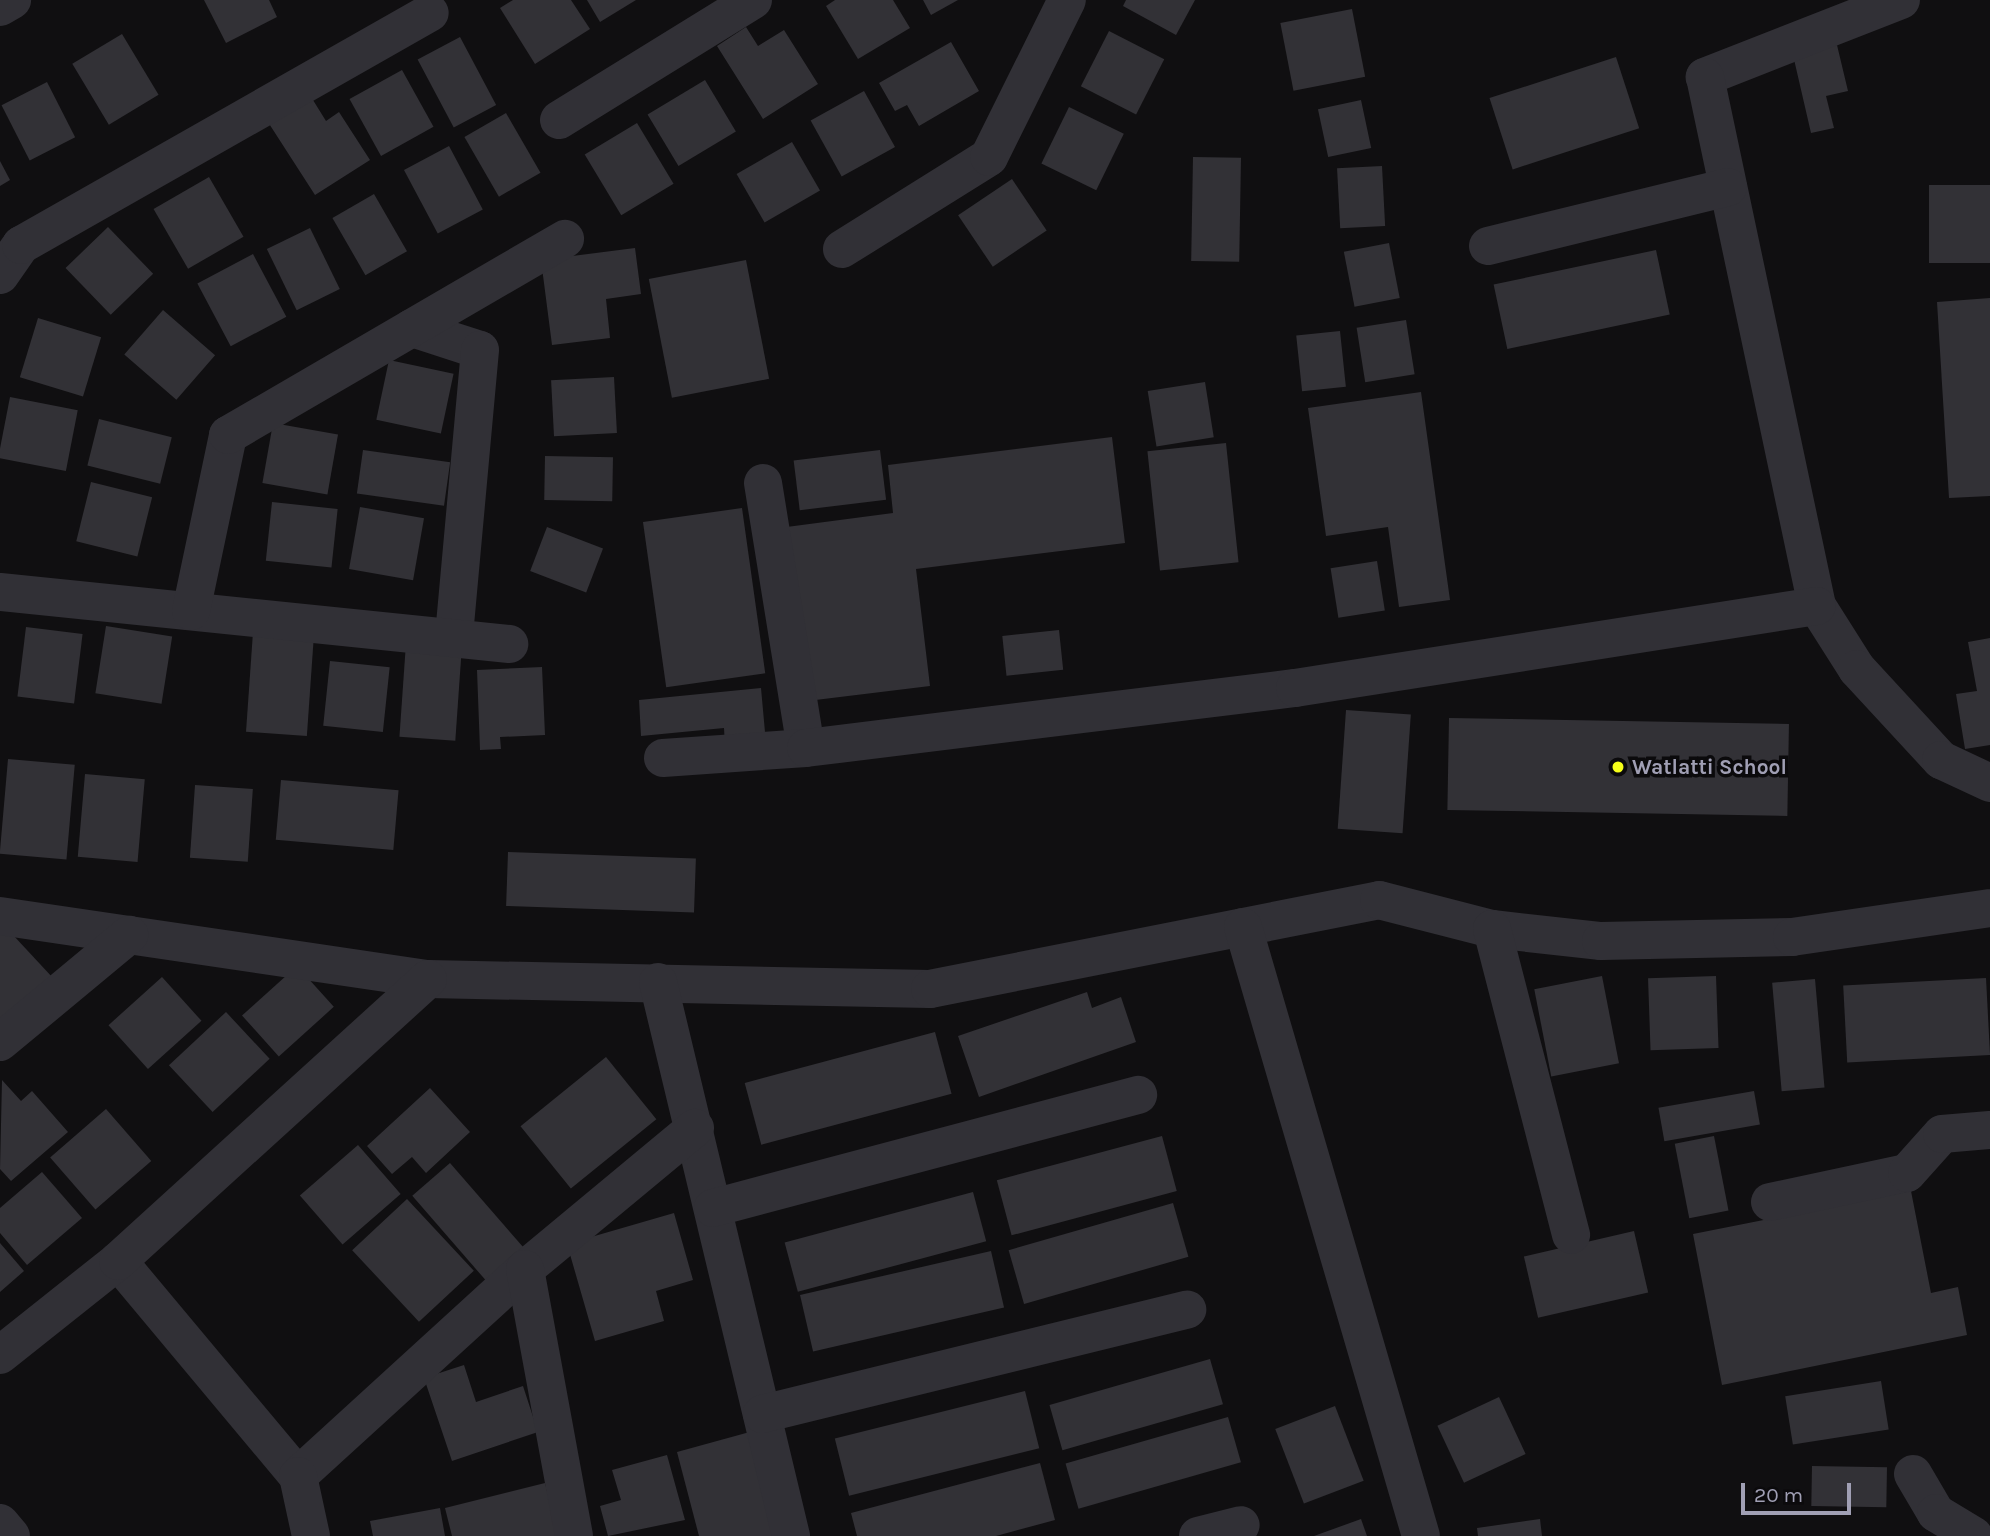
<!DOCTYPE html>
<html>
<head>
<meta charset="utf-8">
<style>
  body { margin:0 }
  #map { position:relative; width:1990px; height:1536px; overflow:hidden; background:#100f11; font-family:Karla,sans-serif }
  div>[style] { position:absolute }
  .building>* { inset:0; background:#323136; transform-origin:0 0 }
  .minor>* { height:38px; margin:-19px; padding:0 19px; transform-origin:19px; border-radius:19px; background:#313036 }
  .dots>* { width:19px; height:19px; translate:-50% -50%; box-sizing:border-box; border:4px solid #0b0a0c; border-radius:50% }
  span { translate:-50% -50%; white-space:nowrap; text-align:center; line-height:1.15; -webkit-text-stroke:7px #0b0a0c; paint-order:stroke }
  .poi-label { font-size:21px; color:#a09fb4; font-weight:700 }
  .left { translate:0 -50%; text-align:left }
  .scale { position:absolute; left:1741px; top:1483px; width:110px; height:32px; box-sizing:border-box; border:4px solid #a09fb4; border-top:0; padding-left:9px; font-size:21px; line-height:24px; white-space:nowrap; color:#a09fb4; -webkit-text-stroke:5px #0b0a0c; paint-order:stroke }
</style>
</head>
<body>
<div id="map">
  <div class="building">
    <i style="clip-path:polygon(204px 0,269px 0,277px 17px,226px 43px)"></i>
    <i style="clip-path:polygon(513px 0,571px 0,590px 29px,535px 64px,500px 8px)"></i>
    <i style="clip-path:polygon(587px 0,636px 0,600px 22px)"></i>
    <i style="clip-path:polygon(835px 0,893px 0,910px 28px,858px 59px,826px 6px)"></i>
    <i style="clip-path:polygon(923px 0,958px 0,931px 15px)"></i>
    <i style="clip-path:polygon(1126px 0,1195px 0,1176px 35px,1123px 6px)"></i>
    <i style="left:1352px;top:9px;width:69px;height:73px;rotate:79deg"></i>
    <i style="clip-path:polygon(746px 27px,758px 46px,784px 30px,818px 84px,763px 119px,717px 46px)"></i>
    <i style="left:1109px;top:31px;width:62px;height:62px;rotate:27deg"></i>
    <i style="left:122px;top:34px;width:71px;height:58px;rotate:59deg"></i>
    <i style="left:460px;top:37px;width:77px;height:48px;rotate:62deg"></i>
    <i style="clip-path:polygon(951px 42px,979px 91px,919px 126px,907px 105px,895px 111px,879px 83px)"></i>
    <i style="clip-path:polygon(1837px 45px,1848px 91px,1826px 96px,1834px 128px,1811px 133px,1793px 55px)"></i>
    <i style="left:1616px;top:57px;width:75px;height:133px;rotate:72deg"></i>
    <i style="left:402px;top:70px;width:65px;height:60px;rotate:61deg"></i>
    <i style="left:705px;top:80px;width:60px;height:67px;rotate:59deg"></i>
    <i style="left:47px;top:82px;width:62px;height:51px;rotate:63deg"></i>
    <i style="left:864px;top:91px;width:64px;height:61px;rotate:61deg"></i>
    <i style="clip-path:polygon(308px 92px,326px 121px,339px 112px,370px 160px,315px 195px,266px 119px)"></i>
    <i style="left:1361px;top:100px;width:49px;height:44px;rotate:78deg"></i>
    <i style="left:1069px;top:107px;width:61px;height:63px;rotate:26deg"></i>
    <i style="left:506px;top:113px;width:69px;height:48px;rotate:60deg"></i>
    <i style="left:637px;top:123px;width:71px;height:61px;rotate:59deg"></i>
    <i style="left:792px;top:142px;width:56px;height:64px;rotate:60deg"></i>
    <i style="left:449px;top:146px;width:72px;height:51px;rotate:62deg"></i>
    <i style="left:1193px;top:157px;width:48px;height:104px;rotate:1deg"></i>
    <i style="clip-path:polygon(0 161px,10px 180px,0 186px)"></i>
    <i style="left:1382px;top:166px;width:60px;height:45px;rotate:87deg"></i>
    <i style="left:209px;top:177px;width:69px;height:64px;rotate:60deg"></i>
    <i style="left:1012px;top:179px;width:62px;height:65px;rotate:56deg"></i>
    <i style="left:1990px;top:185px;width:78px;height:61px;rotate:90deg"></i>
    <i style="left:374px;top:194px;width:66px;height:48px;rotate:60deg"></i>
    <i style="left:108px;top:227px;width:65px;height:59px;rotate:46deg"></i>
    <i style="left:310px;top:228px;width:68px;height:48px;rotate:64deg"></i>
    <i style="left:1389px;top:243px;width:56px;height:46px;rotate:79deg"></i>
    <i style="clip-path:polygon(635px 248px,641px 294px,606px 299px,610px 338px,552px 345px,541px 260px)"></i>
    <i style="left:1656px;top:250px;width:66px;height:166px;rotate:78deg"></i>
    <i style="left:253px;top:254px;width:71px;height:63px;rotate:62deg"></i>
    <i style="left:746px;top:260px;width:121px;height:99px;rotate:79deg"></i>
    <i style="clip-path:polygon(1990px 298px,1990px 496px,1949px 498px,1937px 302px)"></i>
    <i style="left:163px;top:310px;width:69px;height:59px;rotate:41deg"></i>
    <i style="left:38px;top:318px;width:66px;height:62px;rotate:17deg"></i>
    <i style="left:1406px;top:320px;width:55px;height:50px;rotate:81deg"></i>
    <i style="left:1340px;top:331px;width:56px;height:44px;rotate:84deg"></i>
    <i style="left:389px;top:360px;width:66px;height:61px;rotate:12deg"></i>
    <i style="left:614px;top:377px;width:56px;height:63px;rotate:87deg"></i>
    <i style="left:1205px;top:382px;width:56px;height:58px;rotate:81deg"></i>
    <i style="clip-path:polygon(1421px 392px,1450px 600px,1399px 607px,1388px 527px,1326px 536px,1308px 408px)"></i>
    <i style="left:10px;top:397px;width:69px;height:62px;rotate:11deg"></i>
    <i style="left:99px;top:419px;width:75px;height:48px;rotate:14deg"></i>
    <i style="left:273px;top:423px;width:66px;height:61px;rotate:10deg"></i>
    <i style="clip-path:polygon(1112px 437px,1125px 543px,916px 569px,930px 686px,799px 702px,779px 528px,893px 513px,888px 465px)"></i>
    <i style="left:1226px;top:443px;width:120px;height:79px;rotate:84deg"></i>
    <i style="left:363px;top:450px;width:88px;height:44px;rotate:8deg"></i>
    <i style="left:880px;top:450px;width:50px;height:87px;rotate:83deg"></i>
    <i style="left:545px;top:456px;width:68px;height:44px;rotate:1deg"></i>
    <i style="left:91px;top:482px;width:63px;height:61px;rotate:14deg"></i>
    <i style="left:272px;top:502px;width:66px;height:59px;rotate:6deg"></i>
    <i style="left:360px;top:507px;width:65px;height:63px;rotate:10deg"></i>
    <i style="left:742px;top:508px;width:167px;height:100px;rotate:82deg"></i>
    <i style="left:547px;top:527px;width:60px;height:47px;rotate:21deg"></i>
    <i style="left:1377px;top:561px;width:50px;height:47px;rotate:81deg"></i>
    <i style="left:106px;top:626px;width:67px;height:68px;rotate:9deg"></i>
    <i style="left:26px;top:627px;width:57px;height:70px;rotate:7deg"></i>
    <i style="left:1059px;top:630px;width:40px;height:57px;rotate:84deg"></i>
    <i style="left:253px;top:632px;width:61px;height:100px;rotate:4deg"></i>
    <i style="clip-path:polygon(1990px 638px,1990px 745px,1965px 749px,1956px 694px,1977px 691px,1968px 642px)"></i>
    <i style="left:406px;top:643px;width:56px;height:94px;rotate:4deg"></i>
    <i style="left:330px;top:661px;width:60px;height:65px;rotate:6deg"></i>
    <i style="clip-path:polygon(542px 667px,545px 735px,500px 737px,501px 749px,480px 750px,477px 670px)"></i>
    <i style="clip-path:polygon(761px 688px,766px 743px,725px 747px,724px 728px,641px 736px,639px 700px)"></i>
    <i style="left:1346px;top:710px;width:65px;height:119px;rotate:4deg"></i>
    <i style="left:1449px;top:718px;width:340px;height:92px;rotate:1deg"></i>
    <i style="left:8px;top:759px;width:67px;height:95px;rotate:5deg"></i>
    <i style="left:85px;top:774px;width:60px;height:83px;rotate:5deg"></i>
    <i style="left:281px;top:780px;width:118px;height:60px;rotate:5deg"></i>
    <i style="left:195px;top:785px;width:58px;height:73px;rotate:4deg"></i>
    <i style="left:508px;top:852px;width:188px;height:54px;rotate:2deg"></i>
    <i style="clip-path:polygon(0 921px,53px 978px,0 1027px)"></i>
    <i style="left:297px;top:966px;width:55px;height:74px;rotate:48deg"></i>
    <i style="left:1602px;top:976px;width:89px;height:69px;rotate:79deg"></i>
    <i style="left:1716px;top:976px;width:72px;height:68px;rotate:88deg"></i>
    <i style="left:162px;top:977px;width:59px;height:72px;rotate:48deg"></i>
    <i style="left:1986px;top:978px;width:77px;height:143px;rotate:87deg"></i>
    <i style="left:1815px;top:979px;width:109px;height:43px;rotate:85deg"></i>
    <i style="clip-path:polygon(1087px 992px,1092px 1008px,1121px 997px,1136px 1042px,979px 1097px,958px 1036px)"></i>
    <i style="left:226px;top:1012px;width:64px;height:78px;rotate:47deg"></i>
    <i style="left:935px;top:1032px;width:64px;height:197px;rotate:75deg"></i>
    <i style="left:606px;top:1057px;width:80px;height:110px;rotate:51deg"></i>
    <i style="clip-path:polygon(2px 1080px,21px 1101px,32px 1091px,68px 1132px,11px 1181px,0 1169px)"></i>
    <i style="clip-path:polygon(430px 1088px,470px 1132px,426px 1173px,412px 1157px,392px 1174px,367px 1146px)"></i>
    <i style="left:1754px;top:1091px;width:34px;height:97px;rotate:80deg"></i>
    <i style="left:106px;top:1109px;width:69px;height:74px;rotate:49deg"></i>
    <i style="left:1162px;top:1136px;width:57px;height:171px;rotate:75deg"></i>
    <i style="left:1714px;top:1136px;width:76px;height:40px;rotate:79deg"></i>
    <i style="left:358px;top:1145px;width:65px;height:77px;rotate:49deg"></i>
    <i style="left:450px;top:1163px;width:113px;height:50px;rotate:49deg"></i>
    <i style="clip-path:polygon(42px 1172px,82px 1218px,27px 1265px,0 1233px,0 1208px)"></i>
    <i style="clip-path:polygon(1911px 1191px,1931px 1293px,1958px 1287px,1967px 1335px,1722px 1385px,1693px 1234px)"></i>
    <i style="left:973px;top:1192px;width:51px;height:195px;rotate:75deg"></i>
    <i style="left:407px;top:1199px;width:98px;height:75px;rotate:47deg"></i>
    <i style="left:1173px;top:1203px;width:56px;height:171px;rotate:74deg"></i>
    <i style="clip-path:polygon(674px 1213px,693px 1280px,656px 1291px,664px 1321px,595px 1341px,567px 1244px)"></i>
    <i style="left:1634px;top:1231px;width:63px;height:113px;rotate:77deg"></i>
    <i style="clip-path:polygon(0 1243px,24px 1271px,0 1292px)"></i>
    <i style="left:991px;top:1251px;width:58px;height:196px;rotate:77deg"></i>
    <i style="left:1210px;top:1359px;width:47px;height:167px;rotate:74deg"></i>
    <i style="clip-path:polygon(464px 1365px,476px 1402px,523px 1386px,538px 1432px,452px 1461px,424px 1378px)"></i>
    <i style="left:1881px;top:1381px;width:49px;height:97px;rotate:81deg"></i>
    <i style="left:1025px;top:1391px;width:59px;height:196px;rotate:76deg"></i>
    <i style="left:1499px;top:1397px;width:63px;height:68px;rotate:65deg"></i>
    <i style="left:1335px;top:1406px;width:80px;height:64px;rotate:69deg"></i>
    <i style="left:1228px;top:1417px;width:47px;height:169px;rotate:74deg"></i>
    <i style="clip-path:polygon(757px 1430px,784px 1536px,699px 1536px,677px 1452px)"></i>
    <i style="clip-path:polygon(667px 1455px,685px 1520px,608px 1536px,600px 1506px,621px 1500px,612px 1470px)"></i>
    <i style="clip-path:polygon(1040px 1463px,1055px 1520px,996px 1536px,857px 1536px,851px 1513px)"></i>
    <i style="left:1812px;top:1466px;width:75px;height:40px;rotate:1deg"></i>
    <i style="clip-path:polygon(545px 1483px,558px 1536px,452px 1536px,445px 1508px)"></i>
    <i style="clip-path:polygon(440px 1508px,445px 1536px,373px 1536px,370px 1521px)"></i>
    <i style="clip-path:polygon(1361px 1519px,1367px 1536px,1314px 1536px)"></i>
    <i style="clip-path:polygon(1540px 1519px,1542px 1536px,1478px 1536px,1477px 1528px)"></i>
  </div>
  <div class="minor">
    <i style="left:1901px;top:0;width:211px;rotate:158.6deg"></i>
    <i style="left:1705px;top:77px;width:541px;rotate:78.05deg"></i>
    <i style="left:1817px;top:606px;width:75px;rotate:57.6deg"></i>
    <i style="left:1857px;top:669px;width:124px;rotate:47.3deg"></i>
    <i style="left:1941px;top:760px;width:54px;rotate:25.1deg"></i>
    <i style="left:0;top:7px;width:14px;rotate:-30deg"></i>
    <i style="left:559px;top:120px;width:228px;rotate:-31.7deg"></i>
    <i style="left:1488px;top:246px;width:247px;rotate:-13.8deg"></i>
    <i style="left:842px;top:249px;width:173px;rotate:-32deg"></i>
    <i style="left:989px;top:157px;width:175px;rotate:-63.6deg"></i>
    <i style="left:0;top:275px;width:37px;rotate:-55deg"></i>
    <i style="left:21px;top:245px;width:470px;rotate:-29.6deg"></i>
    <i style="left:412px;top:328px;width:71px;rotate:17.9deg"></i>
    <i style="left:480px;top:350px;width:289px;rotate:95.2deg"></i>
    <i style="left:763px;top:483px;width:268px;rotate:80.8deg"></i>
    <i style="left:0;top:592px;width:512px;rotate:5.83deg"></i>
    <i style="left:191px;top:611px;width:180px;rotate:-78.1deg"></i>
    <i style="left:228px;top:435px;width:390px;rotate:-30.2deg"></i>
    <i style="left:663px;top:758px;width:143px;rotate:-4deg"></i>
    <i style="left:806px;top:748px;width:493px;rotate:-7deg"></i>
    <i style="left:1295px;top:688px;width:528px;rotate:-8.93deg"></i>
    <i style="left:0;top:916px;width:433px;rotate:8.4deg"></i>
    <i style="left:428px;top:979px;width:502px;rotate:1.14deg"></i>
    <i style="left:930px;top:989px;width:458px;rotate:-11.2deg"></i>
    <i style="left:1379px;top:900px;width:117px;rotate:14.4deg"></i>
    <i style="left:1492px;top:929px;width:110px;rotate:6.3deg"></i>
    <i style="left:1601px;top:941px;width:191px;rotate:-1.2deg"></i>
    <i style="left:1792px;top:937px;width:200px;rotate:-8.3deg"></i>
    <i style="left:1243px;top:927px;width:634px;rotate:73.71deg"></i>
    <i style="left:1492px;top:929px;width:316px;rotate:75.5deg"></i>
    <i style="left:658px;top:982px;width:570px;rotate:76.5deg"></i>
    <i style="left:0;top:1042px;width:168px;rotate:-39.7deg"></i>
    <i style="left:1770px;top:1202px;width:140px;rotate:-12deg"></i>
    <i style="left:1907px;top:1173px;width:52px;rotate:-48.1deg"></i>
    <i style="left:1942px;top:1134px;width:48px;rotate:-4.8deg"></i>
    <i style="left:713px;top:1208px;width:440px;rotate:-14.9deg"></i>
    <i style="left:118px;top:1261px;width:280px;rotate:50.1deg"></i>
    <i style="left:298px;top:1476px;width:307px;rotate:-42.4deg"></i>
    <i style="left:525px;top:1269px;width:221px;rotate:-39.7deg"></i>
    <i style="left:525px;top:1269px;width:271px;rotate:79.6deg"></i>
    <i style="left:0;top:1355px;width:151px;rotate:-38.5deg"></i>
    <i style="left:118px;top:1261px;width:419px;rotate:-42.3deg"></i>
    <i style="left:762px;top:1414px;width:438px;rotate:-13.8deg"></i>
    <i style="left:1913px;top:1474px;width:45px;rotate:59.5deg"></i>
    <i style="left:1936px;top:1513px;width:44px;rotate:31.2deg"></i>
    <i style="left:298px;top:1476px;width:61px;rotate:77.8deg"></i>
    <i style="left:0;top:1523px;width:17px;rotate:50deg"></i>
    <i style="left:1198px;top:1536px;width:44px;rotate:-14.3deg"></i>
  </div>
  <div class="dots">
    <i style="left:1618px;top:767px;background:#f6ff19"></i>
  </div>
  <div class="poi-label">
    <span class="left" style="left:1632px;top:767px">Watlatti School</span>
  </div>
  <div class="scale">20 m</div>
</div>
</body>
</html>
